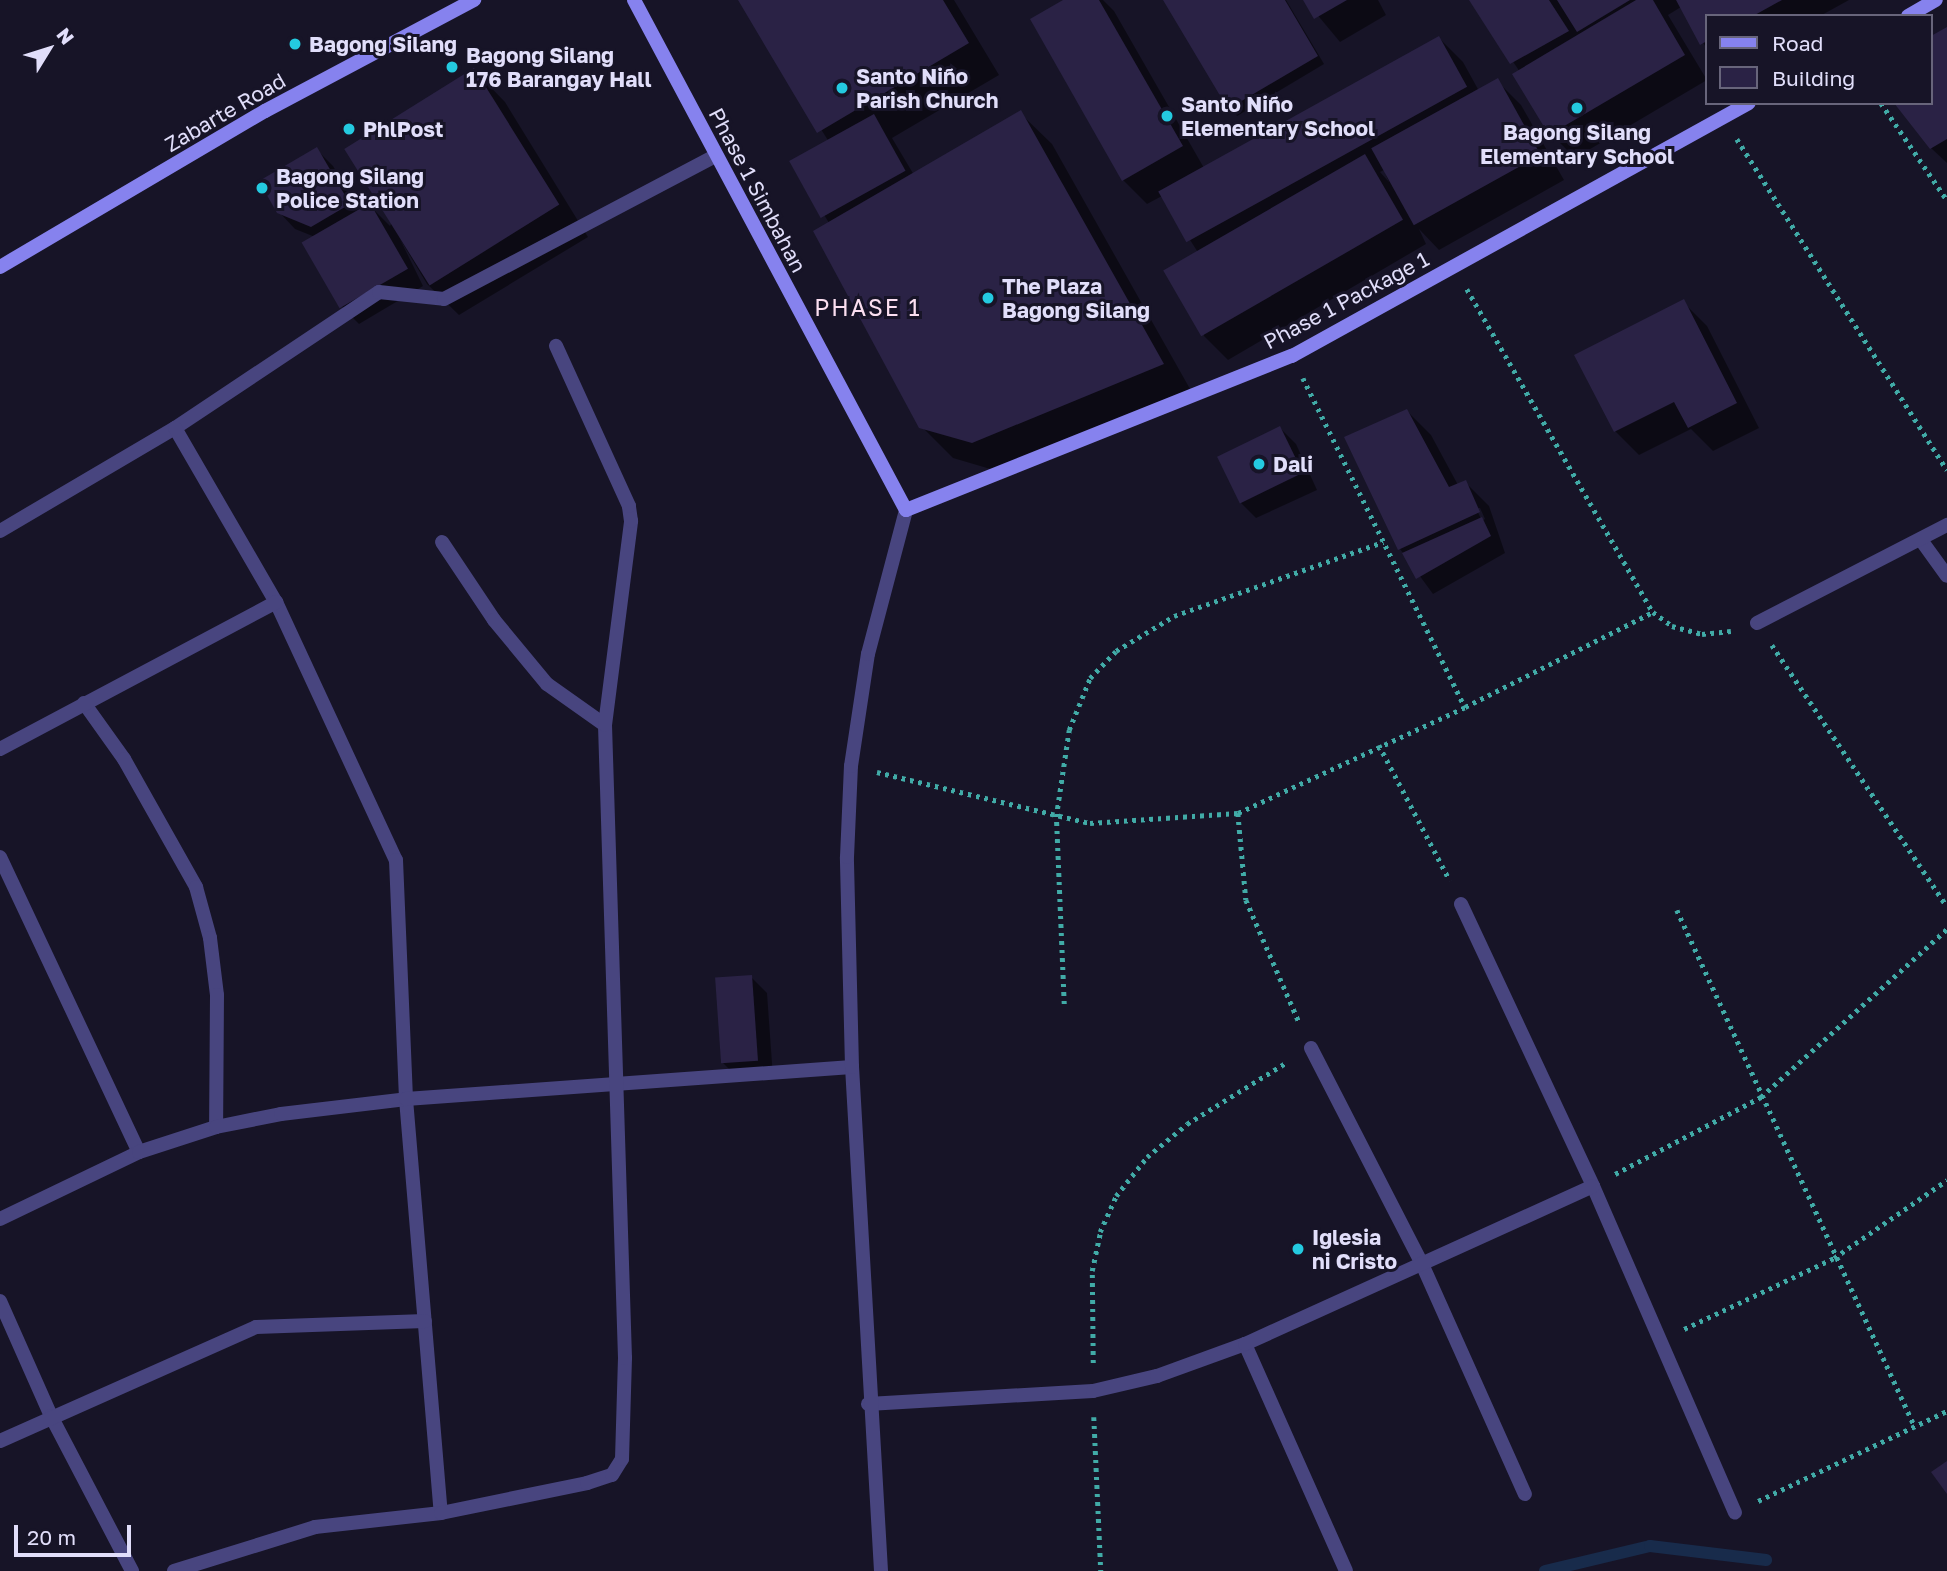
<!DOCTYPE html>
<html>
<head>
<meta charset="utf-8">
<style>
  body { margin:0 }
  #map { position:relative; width:1947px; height:1571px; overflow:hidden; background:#171427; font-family:"Golos Text",sans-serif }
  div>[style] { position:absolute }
  .shadow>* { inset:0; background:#0007 }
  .stream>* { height:12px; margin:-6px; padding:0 6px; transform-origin:6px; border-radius:6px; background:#182b4b }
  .building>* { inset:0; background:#2a2245; transform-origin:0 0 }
  .path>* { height:4.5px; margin-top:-2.25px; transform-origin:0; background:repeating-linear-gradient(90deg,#41aba7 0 3.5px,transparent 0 8.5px) }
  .service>* { height:14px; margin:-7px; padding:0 7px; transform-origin:7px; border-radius:7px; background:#48457f }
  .minor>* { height:14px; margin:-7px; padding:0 7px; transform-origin:7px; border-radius:7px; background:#48457f }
  .tertiary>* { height:14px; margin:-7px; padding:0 7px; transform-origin:7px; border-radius:7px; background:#48457f }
  .secondary>* { height:14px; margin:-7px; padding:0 7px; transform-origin:7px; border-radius:7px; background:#8682ee }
  .dots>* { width:19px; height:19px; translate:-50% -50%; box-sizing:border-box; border:4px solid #171427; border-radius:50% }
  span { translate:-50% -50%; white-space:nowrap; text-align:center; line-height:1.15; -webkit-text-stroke:6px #171427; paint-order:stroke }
  .poi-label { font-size:21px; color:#e1defa; font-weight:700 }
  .left { translate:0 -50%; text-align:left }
  .street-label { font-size:21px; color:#e1defa }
  .neighbourhood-label { font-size:23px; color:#fbdff0; letter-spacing:2px }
  .legend { position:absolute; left:1705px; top:14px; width:228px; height:91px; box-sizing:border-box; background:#171427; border:2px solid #68657b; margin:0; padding:9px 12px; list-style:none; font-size:21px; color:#e1defa }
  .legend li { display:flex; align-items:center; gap:14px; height:35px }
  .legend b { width:35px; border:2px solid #68657b }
  .north { position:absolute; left:14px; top:14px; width:70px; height:70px; -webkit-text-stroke:5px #171427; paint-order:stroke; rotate:52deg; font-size:19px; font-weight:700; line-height:28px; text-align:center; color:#e1defa }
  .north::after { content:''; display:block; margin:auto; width:24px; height:32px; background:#e1defa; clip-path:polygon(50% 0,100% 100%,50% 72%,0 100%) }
  .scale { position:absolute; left:14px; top:1525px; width:117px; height:32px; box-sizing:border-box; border:4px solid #e1defa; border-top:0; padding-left:9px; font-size:21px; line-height:24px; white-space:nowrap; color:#e1defa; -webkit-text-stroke:5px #171427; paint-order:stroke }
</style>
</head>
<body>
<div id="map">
  <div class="shadow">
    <i style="clip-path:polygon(740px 0,954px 0,999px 75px,892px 138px,914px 175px,1020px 113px,1052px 144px,1194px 396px,1004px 473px,953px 458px,921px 426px,829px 223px,793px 163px,829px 142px)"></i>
    <i style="clip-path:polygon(evenodd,1067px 0,1103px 0,1114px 11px,1204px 168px,1439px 38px,1463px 62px,1479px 91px,1497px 81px,1521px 105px,1564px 180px,1439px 250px,1419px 229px,1426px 244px,1228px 360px,1204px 336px,1199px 254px,1162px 196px,1147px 204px,1123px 180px,1067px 0,1384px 170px,1389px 182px,1380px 172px,1384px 170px)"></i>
    <i style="clip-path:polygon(1165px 0,1286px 0,1324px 64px,1237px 116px)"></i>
    <i style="clip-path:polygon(1305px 0,1378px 0,1386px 15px,1340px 42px)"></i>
    <i style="clip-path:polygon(1471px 0,1849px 0,1820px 16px,1707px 16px,1707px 49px,1681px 7px,1668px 15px,1707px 80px,1575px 158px,1551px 134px,1515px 75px,1520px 72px)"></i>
    <i style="clip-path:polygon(1947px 29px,1947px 163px,1931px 148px,1931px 103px)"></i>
    <i style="clip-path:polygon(474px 70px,505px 102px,588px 237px,459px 315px,427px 284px,400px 239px,423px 286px,359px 324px,343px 308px,315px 237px,295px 229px,279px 212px,317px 150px,333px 166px,360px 212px,370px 206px,390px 226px)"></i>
    <i style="clip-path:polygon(1683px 302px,1707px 326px,1759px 428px,1713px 451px,1691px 429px,1639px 455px,1615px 431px)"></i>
    <i style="clip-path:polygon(evenodd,1407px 411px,1431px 435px,1458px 485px,1465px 482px,1489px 506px,1505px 553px,1433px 594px,1400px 549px,1407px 411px,1476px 508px,1480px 508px,1485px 519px,1482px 521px,1476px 508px)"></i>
    <i style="clip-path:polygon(1280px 428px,1296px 444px,1317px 490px,1256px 518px,1240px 502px)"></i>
    <i style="clip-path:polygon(751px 977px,767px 993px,773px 1077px,739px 1079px,723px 1063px)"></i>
  </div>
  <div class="stream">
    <i style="left:1545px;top:1571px;width:108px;rotate:-13.4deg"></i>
    <i style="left:1650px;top:1546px;width:117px;rotate:6.9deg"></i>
  </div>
  <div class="building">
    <i style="clip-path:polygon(738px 0,943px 0,969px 43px,817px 133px)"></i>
    <i style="clip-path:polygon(1063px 0,1099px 0,1183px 146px,1122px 181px,1030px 19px)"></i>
    <i style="clip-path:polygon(1163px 0,1285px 0,1318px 56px,1228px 109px)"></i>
    <i style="clip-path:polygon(1303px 0,1347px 0,1314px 19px)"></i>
    <i style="clip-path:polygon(1469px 0,1549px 0,1569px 31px,1510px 64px)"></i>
    <i style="clip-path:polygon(1557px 0,1630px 0,1577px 32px)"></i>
    <i style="clip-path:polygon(1636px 0,1653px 0,1685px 55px,1549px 135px,1512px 74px)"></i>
    <i style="clip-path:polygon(1676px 0,1782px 0,1753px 16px,1707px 16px,1707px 41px,1700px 45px)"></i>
    <i style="clip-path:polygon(1947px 27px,1947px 139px,1930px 149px,1894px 103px,1931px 103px,1931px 36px)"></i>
    <i style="left:1439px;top:36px;width:58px;height:321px;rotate:61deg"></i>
    <i style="left:474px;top:68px;width:161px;height:153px;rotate:58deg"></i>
    <i style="left:1498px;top:78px;width:88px;height:145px;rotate:61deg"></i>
    <i style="clip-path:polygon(1021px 110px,1164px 364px,972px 443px,919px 428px,813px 231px)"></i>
    <i style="left:874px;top:114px;width:65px;height:97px;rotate:61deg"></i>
    <i style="clip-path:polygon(317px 147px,350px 204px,311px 227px,277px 213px,259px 181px)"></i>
    <i style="left:1365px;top:154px;width:76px;height:233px;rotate:60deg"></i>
    <i style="left:370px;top:203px;width:76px;height:79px;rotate:60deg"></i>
    <i style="clip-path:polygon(1684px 299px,1737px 403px,1688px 428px,1674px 402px,1614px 432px,1574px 355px)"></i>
    <i style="clip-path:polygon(1407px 409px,1449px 487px,1466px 480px,1480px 512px,1398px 550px,1344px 437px)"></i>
    <i style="left:1280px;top:426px;width:52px;height:70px;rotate:64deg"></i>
    <i style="clip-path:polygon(1482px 517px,1491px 536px,1416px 579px,1402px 553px)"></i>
    <i style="left:752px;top:975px;width:86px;height:37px;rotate:86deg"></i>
    <i style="clip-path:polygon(1947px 1461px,1947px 1494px,1931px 1472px)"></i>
  </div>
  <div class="path">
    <i style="left:1881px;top:103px;width:117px;rotate:55.8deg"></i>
    <i style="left:1737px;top:139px;width:392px;rotate:57.6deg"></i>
    <i style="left:1467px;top:289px;width:373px;rotate:60.1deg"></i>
    <i style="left:1653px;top:612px;width:24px;rotate:36deg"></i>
    <i style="left:1672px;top:626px;width:31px;rotate:15deg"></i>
    <i style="left:1702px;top:634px;width:29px;rotate:-6deg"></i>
    <i style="left:1303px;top:378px;width:367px;rotate:63.8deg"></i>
    <i style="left:1772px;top:645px;width:314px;rotate:56.2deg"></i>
    <i style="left:1379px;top:745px;width:153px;rotate:62.4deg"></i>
    <i style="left:877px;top:772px;width:219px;rotate:13.5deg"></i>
    <i style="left:1090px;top:823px;width:148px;rotate:-3.9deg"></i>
    <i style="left:1238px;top:813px;width:251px;rotate:-25deg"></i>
    <i style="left:1465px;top:707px;width:211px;rotate:-26.8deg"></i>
    <i style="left:1238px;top:813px;width:87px;rotate:84.7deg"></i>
    <i style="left:1246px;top:900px;width:135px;rotate:66.5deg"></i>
    <i style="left:1677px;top:910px;width:569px;rotate:65.28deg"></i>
    <i style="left:1064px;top:1004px;width:187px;rotate:-92.4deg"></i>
    <i style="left:1056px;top:817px;width:88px;rotate:-81.5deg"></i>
    <i style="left:1069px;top:730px;width:56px;rotate:-68deg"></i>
    <i style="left:1090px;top:678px;width:37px;rotate:-46deg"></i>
    <i style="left:1116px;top:651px;width:68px;rotate:-31.1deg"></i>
    <i style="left:1174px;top:616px;width:222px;rotate:-19.5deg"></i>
    <i style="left:1615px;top:1174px;width:165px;rotate:-27.8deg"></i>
    <i style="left:1761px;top:1097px;width:251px;rotate:-42.1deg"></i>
    <i style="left:1684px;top:1329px;width:166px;rotate:-25.3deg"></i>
    <i style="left:1834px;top:1258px;width:137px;rotate:-34.6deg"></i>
    <i style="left:1093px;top:1363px;width:92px;rotate:-90.6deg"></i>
    <i style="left:1092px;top:1271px;width:40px;rotate:-78deg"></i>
    <i style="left:1100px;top:1232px;width:39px;rotate:-66deg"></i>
    <i style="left:1116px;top:1196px;width:50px;rotate:-51.5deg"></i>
    <i style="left:1147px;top:1157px;width:52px;rotate:-39.5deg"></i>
    <i style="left:1187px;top:1124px;width:118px;rotate:-31.8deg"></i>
    <i style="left:1094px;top:1417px;width:154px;rotate:87.4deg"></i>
    <i style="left:1758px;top:1501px;width:209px;rotate:-25.5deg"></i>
  </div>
  <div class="service">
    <i style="left:0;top:531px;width:203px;rotate:-30.5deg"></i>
    <i style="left:175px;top:428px;width:245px;rotate:-33.7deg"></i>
    <i style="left:379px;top:292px;width:65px;rotate:6.1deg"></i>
    <i style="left:444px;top:299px;width:306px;rotate:-27.8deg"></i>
    <i style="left:1921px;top:540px;width:44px;rotate:54.2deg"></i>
    <i style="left:1757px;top:623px;width:214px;rotate:-27.3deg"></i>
  </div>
  <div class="minor">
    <i style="left:175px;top:428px;width:201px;rotate:59.9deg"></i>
    <i style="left:276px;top:602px;width:285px;rotate:65.1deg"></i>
    <i style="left:396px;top:860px;width:239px;rotate:87.6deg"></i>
    <i style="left:406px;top:1099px;width:415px;rotate:85.2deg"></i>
    <i style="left:442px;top:542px;width:94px;rotate:56.3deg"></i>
    <i style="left:494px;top:620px;width:83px;rotate:50.4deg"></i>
    <i style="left:547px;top:684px;width:71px;rotate:35.3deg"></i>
    <i style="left:84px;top:703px;width:69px;rotate:54.5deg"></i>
    <i style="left:124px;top:759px;width:147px;rotate:60.6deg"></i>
    <i style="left:196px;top:887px;width:53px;rotate:74.6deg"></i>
    <i style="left:210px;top:938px;width:57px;rotate:83deg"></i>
    <i style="left:217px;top:995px;width:132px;rotate:90.4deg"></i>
    <i style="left:0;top:749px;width:313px;rotate:-28deg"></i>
    <i style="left:0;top:857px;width:326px;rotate:64.8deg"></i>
    <i style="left:1461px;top:904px;width:311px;rotate:64.9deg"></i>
    <i style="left:1593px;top:1186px;width:356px;rotate:66.5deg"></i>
    <i style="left:1311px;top:1048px;width:243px;rotate:62.8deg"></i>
    <i style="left:1422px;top:1264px;width:252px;rotate:65.9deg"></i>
    <i style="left:0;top:1219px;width:154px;rotate:-25.7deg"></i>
    <i style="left:139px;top:1152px;width:81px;rotate:-18deg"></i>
    <i style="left:216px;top:1127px;width:66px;rotate:-11.3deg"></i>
    <i style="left:281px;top:1114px;width:126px;rotate:-6.8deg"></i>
    <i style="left:406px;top:1099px;width:447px;rotate:-4.1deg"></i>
    <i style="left:0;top:1301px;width:126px;rotate:66.1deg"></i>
    <i style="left:51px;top:1416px;width:175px;rotate:62.4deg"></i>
    <i style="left:1245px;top:1344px;width:248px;rotate:66deg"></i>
    <i style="left:868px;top:1404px;width:225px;rotate:-3.3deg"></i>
    <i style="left:1093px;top:1391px;width:66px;rotate:-13.2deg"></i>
    <i style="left:1157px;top:1376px;width:94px;rotate:-20deg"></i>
    <i style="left:1245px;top:1344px;width:382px;rotate:-24.4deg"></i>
    <i style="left:0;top:1441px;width:280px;rotate:-24deg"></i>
    <i style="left:256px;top:1327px;width:169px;rotate:-2deg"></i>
    <i style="left:174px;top:1571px;width:148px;rotate:-17.3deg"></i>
    <i style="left:315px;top:1527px;width:127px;rotate:-6.3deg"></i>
    <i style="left:441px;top:1513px;width:149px;rotate:-11.6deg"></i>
    <i style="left:587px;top:1483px;width:26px;rotate:-18deg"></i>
    <i style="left:612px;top:1475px;width:19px;rotate:-58deg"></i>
    <i style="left:622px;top:1459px;width:101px;rotate:-88.3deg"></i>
    <i style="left:625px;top:1358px;width:633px;rotate:-91.81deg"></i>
    <i style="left:605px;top:725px;width:206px;rotate:-82.7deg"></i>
    <i style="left:631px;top:521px;width:15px;rotate:-98deg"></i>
    <i style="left:629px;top:506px;width:176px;rotate:-114.5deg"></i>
  </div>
  <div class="tertiary">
    <i style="left:881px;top:1571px;width:505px;rotate:-93.29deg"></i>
    <i style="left:852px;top:1067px;width:210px;rotate:-91.4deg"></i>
    <i style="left:847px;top:857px;width:91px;rotate:-87.5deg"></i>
    <i style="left:851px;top:766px;width:113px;rotate:-81.4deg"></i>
    <i style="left:868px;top:654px;width:149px;rotate:-75.2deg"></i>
  </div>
  <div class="secondary">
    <i style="left:634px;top:0;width:578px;rotate:61.93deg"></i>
    <i style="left:906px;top:510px;width:416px;rotate:-21.8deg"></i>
    <i style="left:1292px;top:356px;width:522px;rotate:-28.97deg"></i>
    <i style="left:1908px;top:16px;width:32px;rotate:-30deg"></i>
    <i style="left:0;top:267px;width:308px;rotate:-30.5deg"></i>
    <i style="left:265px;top:111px;width:237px;rotate:-28deg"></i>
  </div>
  <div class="dots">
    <i style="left:295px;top:44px;background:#24cae0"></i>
    <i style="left:452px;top:67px;background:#24cae0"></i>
    <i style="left:842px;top:88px;background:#24cae0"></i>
    <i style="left:1577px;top:108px;background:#24cae0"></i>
    <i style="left:1167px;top:116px;background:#24cae0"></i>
    <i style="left:349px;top:129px;background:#24cae0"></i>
    <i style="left:262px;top:188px;background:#24cae0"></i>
    <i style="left:988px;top:298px;background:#24cae0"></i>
    <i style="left:1259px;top:464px;background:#24cae0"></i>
    <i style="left:1298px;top:1249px;background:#24cae0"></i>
  </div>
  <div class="poi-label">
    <span class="left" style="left:309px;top:44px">Bagong Silang</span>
    <span class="left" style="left:466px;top:67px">Bagong Silang<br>176 Barangay Hall</span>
    <span class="left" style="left:856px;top:88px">Santo Niño<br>Parish Church</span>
    <span class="left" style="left:1181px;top:116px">Santo Niño<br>Elementary School</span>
    <span class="left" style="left:363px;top:129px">PhlPost</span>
    <span style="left:1577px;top:144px">Bagong Silang<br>Elementary School</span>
    <span class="left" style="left:276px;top:188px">Bagong Silang<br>Police Station</span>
    <span class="left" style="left:1002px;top:298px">The Plaza<br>Bagong Silang</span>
    <span class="left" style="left:1273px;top:464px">Dali</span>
    <span class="left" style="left:1312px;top:1249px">Iglesia<br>ni Cristo</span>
  </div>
  <div class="street-label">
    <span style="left:225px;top:112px;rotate:-30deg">Zabarte Road</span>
    <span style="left:758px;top:190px;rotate:62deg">Phase 1 Simbahan</span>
    <span style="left:1346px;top:300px;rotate:-28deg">Phase 1 Package 1</span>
  </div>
  <div class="neighbourhood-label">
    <span style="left:868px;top:307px">PHASE 1</span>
  </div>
  <ul class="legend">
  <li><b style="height:9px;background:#8682ee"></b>Road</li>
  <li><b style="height:19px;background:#2a2245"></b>Building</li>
  </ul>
  <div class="north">N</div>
  <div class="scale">20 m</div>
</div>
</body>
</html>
